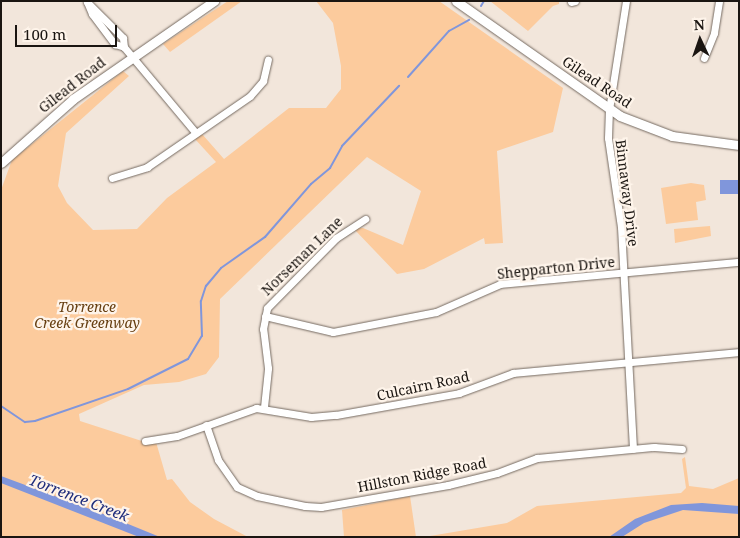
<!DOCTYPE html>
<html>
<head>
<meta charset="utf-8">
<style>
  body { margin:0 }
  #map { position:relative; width:740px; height:538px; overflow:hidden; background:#f2e6db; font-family:"Noto Serif",serif }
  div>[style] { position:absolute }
  .green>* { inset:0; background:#fccb9d }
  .water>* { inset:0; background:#8096db; transform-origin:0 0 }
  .stream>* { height:2px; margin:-1px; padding:0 1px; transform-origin:1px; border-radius:1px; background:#8096db }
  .roads { filter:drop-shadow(0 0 1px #756a61) drop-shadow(0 0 1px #756a61) }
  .minor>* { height:7px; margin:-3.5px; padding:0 3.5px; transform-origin:3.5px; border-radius:3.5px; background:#fff }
  .major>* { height:9px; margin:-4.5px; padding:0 4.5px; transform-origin:4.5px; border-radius:4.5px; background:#fff }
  span { translate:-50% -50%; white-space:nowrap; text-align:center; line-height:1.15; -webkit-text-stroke:4.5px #fef4ea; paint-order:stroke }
  .street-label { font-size:14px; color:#1a1511 }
  .park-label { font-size:14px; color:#663e10; font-style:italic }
  .water-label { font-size:15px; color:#1f2d7c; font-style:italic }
  .frame { position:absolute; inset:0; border:2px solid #1a1511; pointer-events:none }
  .north { position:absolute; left:675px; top:15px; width:50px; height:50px; -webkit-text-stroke:4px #fef4ea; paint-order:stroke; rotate:357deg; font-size:14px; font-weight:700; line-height:20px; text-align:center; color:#1a1511 }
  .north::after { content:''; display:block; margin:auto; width:18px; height:22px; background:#1a1511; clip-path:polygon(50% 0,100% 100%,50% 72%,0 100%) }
  .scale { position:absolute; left:15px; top:25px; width:102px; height:22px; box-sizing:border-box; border:2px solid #1a1511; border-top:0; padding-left:6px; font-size:15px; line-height:18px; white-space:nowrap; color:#1a1511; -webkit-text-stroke:4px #fef4ea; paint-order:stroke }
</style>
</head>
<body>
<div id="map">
  <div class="green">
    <i style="clip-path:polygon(228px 1px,242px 1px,170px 52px,163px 44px)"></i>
    <i style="clip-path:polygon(316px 1px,439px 1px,563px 88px,553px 132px,497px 151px,503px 243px,485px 244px,484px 238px,424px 269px,397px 274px,353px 228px,363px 228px,403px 245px,421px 191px,367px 157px,220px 299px,219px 357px,206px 374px,179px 382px,144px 385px,79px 414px,80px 421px,148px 443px,156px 442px,167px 480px,172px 479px,190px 502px,214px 519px,248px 537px,1px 537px,1px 190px,12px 160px,123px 71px,129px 76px,66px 133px,58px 186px,67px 203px,93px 230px,137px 229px,167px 198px,216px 162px,195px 139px,202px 134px,224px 159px,289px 108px,326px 108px,341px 89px,341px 66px,333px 23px)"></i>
    <i style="clip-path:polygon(490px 1px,559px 1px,559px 4px,553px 6px,528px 31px)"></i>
    <i style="clip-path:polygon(691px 183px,704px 185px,706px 200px,696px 202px,698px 220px,666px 224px,661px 188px)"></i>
    <i style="clip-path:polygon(710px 226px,711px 236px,675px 243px,674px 229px)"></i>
    <i style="clip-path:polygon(685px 457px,689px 486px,713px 489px,739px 478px,739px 537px,424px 537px,507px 523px,537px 506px,681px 493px,686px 488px,682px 459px)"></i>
    <i style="clip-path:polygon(410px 496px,416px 537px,344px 537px,342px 510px)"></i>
  </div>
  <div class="water">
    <i style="left:739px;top:180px;width:14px;height:19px;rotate:90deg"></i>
    <i style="clip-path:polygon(1px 476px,106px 515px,160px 537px,139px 537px,1px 483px)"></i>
    <i style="clip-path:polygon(702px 503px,739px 506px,739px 514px,683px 510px,644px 523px,622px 537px,609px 537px,635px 519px,671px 505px)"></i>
  </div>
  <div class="stream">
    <i style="left:481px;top:6px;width:6px;rotate:-59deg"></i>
    <i style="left:408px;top:77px;width:62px;rotate:-48.3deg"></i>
    <i style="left:449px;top:31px;width:23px;rotate:-29deg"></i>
    <i style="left:1px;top:406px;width:29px;rotate:34deg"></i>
    <i style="left:25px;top:422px;width:10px;rotate:-6deg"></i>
    <i style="left:35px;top:421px;width:98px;rotate:-19deg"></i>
    <i style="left:128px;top:389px;width:67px;rotate:-26.6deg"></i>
    <i style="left:188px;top:359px;width:27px;rotate:-59deg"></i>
    <i style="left:202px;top:336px;width:35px;rotate:-92deg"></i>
    <i style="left:201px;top:301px;width:16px;rotate:-72deg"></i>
    <i style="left:206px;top:286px;width:23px;rotate:-50deg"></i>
    <i style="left:221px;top:268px;width:54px;rotate:-35.2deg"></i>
    <i style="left:265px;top:237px;width:70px;rotate:-49deg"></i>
    <i style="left:311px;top:184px;width:25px;rotate:-40deg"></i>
    <i style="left:330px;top:168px;width:25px;rotate:-61deg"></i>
    <i style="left:342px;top:146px;width:83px;rotate:-46.5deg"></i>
  </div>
  <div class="roads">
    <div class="minor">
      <i style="left:626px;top:1px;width:109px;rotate:98.9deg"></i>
      <i style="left:609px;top:109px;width:29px;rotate:92deg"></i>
      <i style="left:608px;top:138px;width:90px;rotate:81.7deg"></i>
      <i style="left:621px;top:227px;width:222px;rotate:86.9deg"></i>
      <i style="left:87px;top:2px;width:13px;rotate:67deg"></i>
      <i style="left:92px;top:14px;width:38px;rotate:53deg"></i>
      <i style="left:115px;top:44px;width:9px;rotate:18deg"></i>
      <i style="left:124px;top:47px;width:112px;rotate:50.1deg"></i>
      <i style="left:87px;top:2px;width:51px;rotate:45deg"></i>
      <i style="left:123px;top:38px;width:9px;rotate:84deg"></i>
      <i style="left:571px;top:2px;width:4px;rotate:-14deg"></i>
      <i style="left:704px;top:58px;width:27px;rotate:-68deg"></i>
      <i style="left:714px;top:33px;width:32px;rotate:-81deg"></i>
      <i style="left:112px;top:178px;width:37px;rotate:-17deg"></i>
      <i style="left:147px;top:167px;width:125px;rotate:-34.6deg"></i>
      <i style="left:250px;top:96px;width:20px;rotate:-49deg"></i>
      <i style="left:263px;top:81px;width:22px;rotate:-77deg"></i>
      <i style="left:265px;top:316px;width:70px;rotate:13.2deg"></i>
      <i style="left:333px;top:332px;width:105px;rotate:-11deg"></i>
      <i style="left:436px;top:312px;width:70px;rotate:-23.6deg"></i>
      <i style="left:500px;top:284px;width:240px;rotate:-5.3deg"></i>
      <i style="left:264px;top:407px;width:39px;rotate:-84deg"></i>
      <i style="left:268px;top:368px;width:39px;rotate:-97deg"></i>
      <i style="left:263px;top:329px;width:21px;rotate:-79deg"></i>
      <i style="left:267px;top:308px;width:98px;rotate:-45.4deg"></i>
      <i style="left:336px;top:238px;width:35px;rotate:-33deg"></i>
      <i style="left:206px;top:425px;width:37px;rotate:71deg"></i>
      <i style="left:218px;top:460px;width:33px;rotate:55deg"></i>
      <i style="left:237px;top:487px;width:22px;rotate:24deg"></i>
      <i style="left:257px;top:496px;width:49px;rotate:11.8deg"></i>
      <i style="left:305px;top:506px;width:16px;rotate:4deg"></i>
      <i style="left:321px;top:507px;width:129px;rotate:-9.8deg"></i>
      <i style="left:448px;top:485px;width:50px;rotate:-13.8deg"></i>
      <i style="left:497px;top:473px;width:43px;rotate:-20.6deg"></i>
      <i style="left:537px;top:458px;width:118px;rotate:-5.4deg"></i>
      <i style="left:654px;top:447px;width:28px;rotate:4deg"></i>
      <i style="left:145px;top:441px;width:32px;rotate:-9deg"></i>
      <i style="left:177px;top:436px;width:84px;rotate:-19.5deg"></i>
      <i style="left:256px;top:408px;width:56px;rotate:9.3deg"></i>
      <i style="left:311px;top:417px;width:25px;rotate:-5deg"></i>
      <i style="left:336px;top:415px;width:125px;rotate:-10.1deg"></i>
      <i style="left:459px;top:393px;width:58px;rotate:-20.3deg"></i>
      <i style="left:513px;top:373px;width:227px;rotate:-5.3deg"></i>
    </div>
    <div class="major">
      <i style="left:456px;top:1px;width:200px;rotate:35deg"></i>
      <i style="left:620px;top:116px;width:56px;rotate:21deg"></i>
      <i style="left:672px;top:136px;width:68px;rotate:7.7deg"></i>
      <i style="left:1px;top:163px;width:96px;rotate:-41.6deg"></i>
      <i style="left:73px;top:99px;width:172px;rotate:-34.8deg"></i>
    </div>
  </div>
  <div class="street-label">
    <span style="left:597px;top:82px;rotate:34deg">Gilead Road</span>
    <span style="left:72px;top:85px;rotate:-38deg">Gilead Road</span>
    <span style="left:627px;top:193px;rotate:83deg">Binnaway Drive</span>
    <span style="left:302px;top:256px;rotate:-44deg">Norseman Lane</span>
    <span style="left:556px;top:268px;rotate:-6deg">Shepparton Drive</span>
    <span style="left:423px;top:386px;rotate:-12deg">Culcairn Road</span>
    <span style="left:422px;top:475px;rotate:-11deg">Hillston Ridge Road</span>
  </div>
  <div class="park-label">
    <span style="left:87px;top:315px">Torrence<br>Creek Greenway</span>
  </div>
  <div class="water-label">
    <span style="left:79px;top:498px;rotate:21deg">Torrence Creek</span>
  </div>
  <div class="frame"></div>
  <div class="north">N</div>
  <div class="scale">100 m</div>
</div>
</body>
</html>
